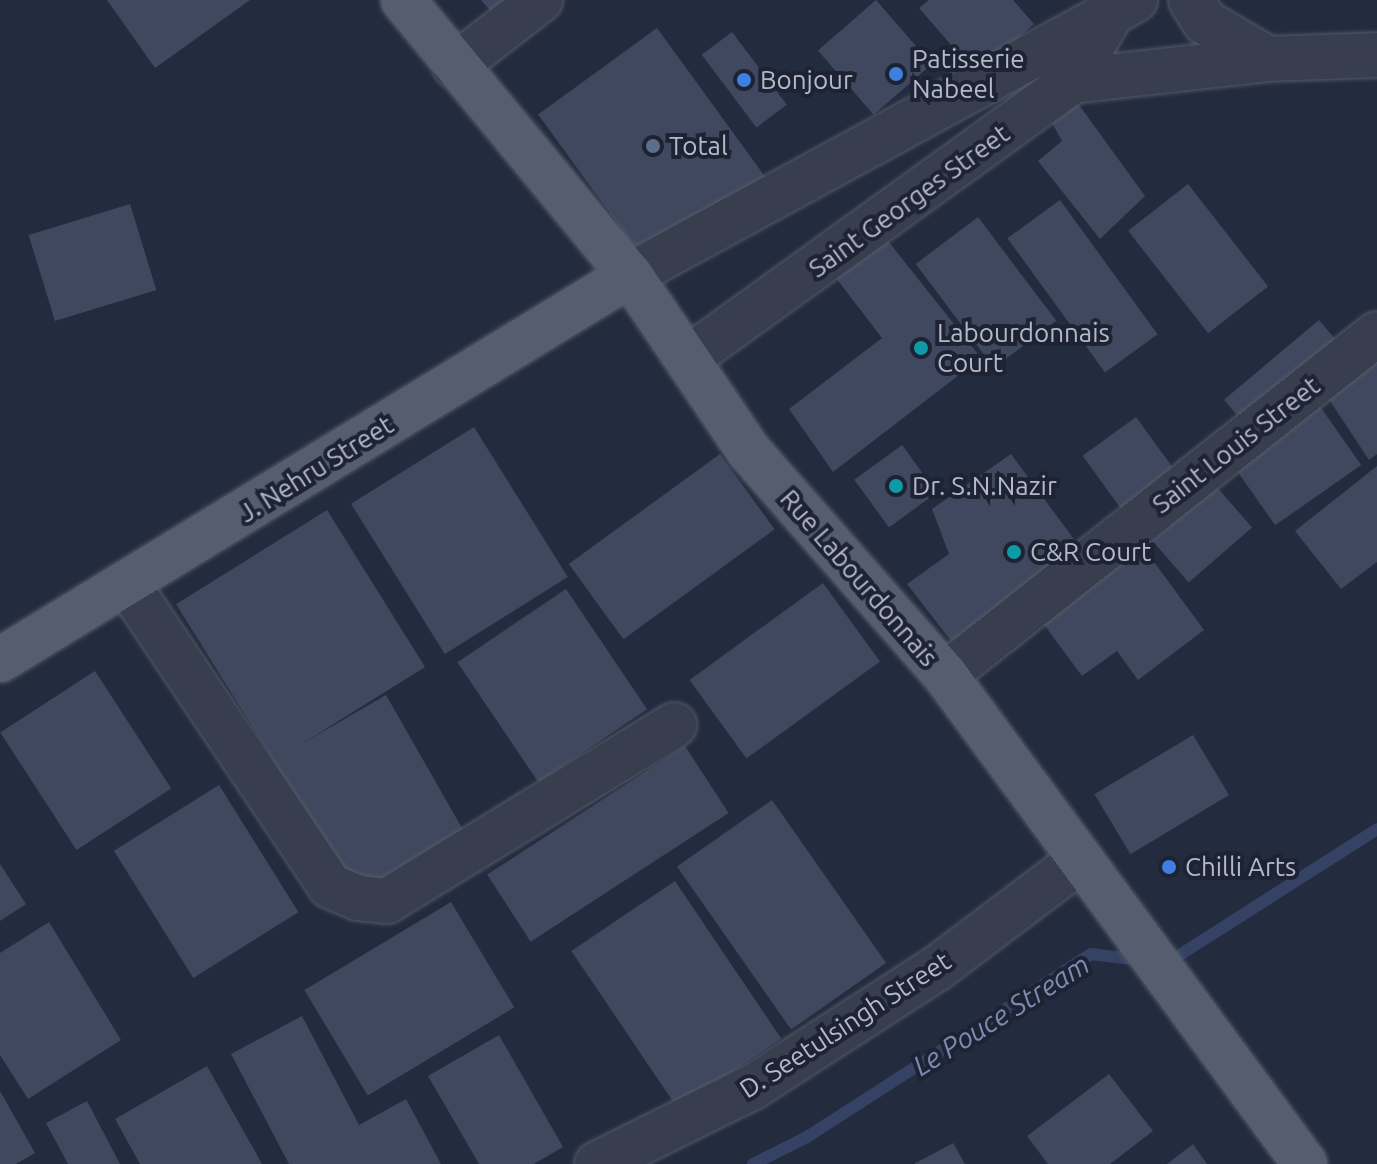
<!DOCTYPE html>
<html>
<head>
<meta charset="utf-8">
<style>
  body { margin:0 }
  #map { position:relative; width:1377px; height:1164px; overflow:hidden; background:#232c3e; font-family:Ubuntu,sans-serif }
  div>[style] { position:absolute }
  .stream>* { height:12px; margin:-6px; padding:0 6px; transform-origin:6px; border-radius:6px; background:#354264 }
  .building>* { inset:0; background:#3f485e; transform-origin:0 0 }
  .roads { filter:drop-shadow(0 0 2px #535969) drop-shadow(0 0 2px #535969) }
  .minor>* { height:44px; margin:-22px; padding:0 22px; transform-origin:22px; border-radius:22px; background:#383e4e }
  .major>* { height:44px; margin:-22px; padding:0 22px; transform-origin:22px; border-radius:22px; background:#555d6e }
  .dots>* { width:22px; height:22px; translate:-50% -50%; box-sizing:border-box; border:4px solid #1d2333; border-radius:50% }
  span { translate:-50% -50%; white-space:nowrap; text-align:center; line-height:1.15; -webkit-text-stroke:8px #1d2333; paint-order:stroke }
  .poi-label { font-size:26px; color:#b4b9c9 }
  .left { translate:0 -50%; text-align:left }
  .street-label { font-size:26px; color:#b4b9c9 }
  .water-label { font-size:28px; color:#7b8bb2; font-style:italic }
</style>
</head>
<body>
<div id="map">
  <div class="stream">
    <i style="left:1167px;top:963px;width:249px;rotate:-32.5deg"></i>
    <i style="left:753px;top:1164px;width:60px;rotate:-26.6deg"></i>
    <i style="left:807px;top:1137px;width:338px;rotate:-32.8deg"></i>
    <i style="left:1091px;top:954px;width:50px;rotate:6.8deg"></i>
  </div>
  <div class="building">
    <i style="clip-path:polygon(107px 0,250px 0,155px 68px)"></i>
    <i style="clip-path:polygon(481px 0,511px 0,494px 15px)"></i>
    <i style="left:876px;top:0;width:85px;height:77px;rotate:49deg"></i>
    <i style="clip-path:polygon(929px 0,1013px 0,1034px 24px,977px 75px,919px 8px)"></i>
    <i style="left:657px;top:28px;width:185px;height:147px;rotate:54deg"></i>
    <i style="left:732px;top:32px;width:91px;height:38px;rotate:53deg"></i>
    <i style="clip-path:polygon(1077px 102px,1145px 196px,1100px 239px,1038px 161px,1062px 141px,1051px 121px)"></i>
    <i style="left:1188px;top:184px;width:130px;height:76px;rotate:52deg"></i>
    <i style="left:1060px;top:200px;width:166px;height:65px;rotate:54deg"></i>
    <i style="left:130px;top:204px;width:90px;height:106px;rotate:73deg"></i>
    <i style="left:978px;top:217px;width:130px;height:78px;rotate:53deg"></i>
    <i style="clip-path:polygon(888px 241px,981px 358px,833px 472px,789px 409px,882px 338px,836px 278px)"></i>
    <i style="left:1319px;top:320px;width:35px;height:124px;rotate:50deg"></i>
    <i style="clip-path:polygon(1377px 359px,1377px 454px,1369px 460px,1328px 398px)"></i>
    <i style="left:1317px;top:402px;width:77px;height:105px;rotate:55deg"></i>
    <i style="left:1136px;top:417px;width:74px;height:66px;rotate:54deg"></i>
    <i style="left:474px;top:427px;width:177px;height:145px;rotate:58deg"></i>
    <i style="left:902px;top:445px;width:59px;height:59px;rotate:54deg"></i>
    <i style="left:720px;top:454px;width:93px;height:187px;rotate:54deg"></i>
    <i style="clip-path:polygon(1011px 454px,1082px 550px,958px 650px,907px 584px,949px 554px,932px 509px)"></i>
    <i style="clip-path:polygon(1377px 466px,1377px 562px,1341px 589px,1295px 531px)"></i>
    <i style="left:1216px;top:486px;width:55px;height:84px;rotate:49deg"></i>
    <i style="left:327px;top:510px;width:185px;height:178px;rotate:58deg"></i>
    <i style="clip-path:polygon(1143px 547px,1204px 630px,1138px 680px,1117px 651px,1082px 676px,1042px 622px)"></i>
    <i style="left:823px;top:583px;width:97px;height:165px;rotate:54deg"></i>
    <i style="left:566px;top:589px;width:145px;height:131px;rotate:56deg"></i>
    <i style="left:95px;top:671px;width:140px;height:113px;rotate:57deg"></i>
    <i style="clip-path:polygon(386px 695px,466px 835px,375px 887px,328px 859px,272px 761px)"></i>
    <i style="left:1193px;top:735px;width:70px;height:115px;rotate:59deg"></i>
    <i style="left:685px;top:746px;width:80px;height:236px;rotate:57deg"></i>
    <i style="left:219px;top:785px;width:150px;height:124px;rotate:58deg"></i>
    <i style="left:772px;top:800px;width:199px;height:116px;rotate:55deg"></i>
    <i style="clip-path:polygon(0 864px,26px 904px,0 921px)"></i>
    <i style="left:675px;top:881px;width:190px;height:125px;rotate:56deg"></i>
    <i style="left:451px;top:902px;width:123px;height:171px;rotate:59deg"></i>
    <i style="clip-path:polygon(49px 922px,121px 1040px,28px 1099px,0 1055px,0 953px)"></i>
    <i style="clip-path:polygon(302px 1016px,359px 1125px,406px 1099px,441px 1164px,289px 1164px,231px 1054px)"></i>
    <i style="clip-path:polygon(499px 1035px,563px 1147px,534px 1164px,479px 1164px,428px 1076px)"></i>
    <i style="clip-path:polygon(207px 1066px,262px 1164px,140px 1164px,115px 1119px)"></i>
    <i style="clip-path:polygon(1109px 1074px,1153px 1131px,1110px 1164px,1048px 1164px,1027px 1136px)"></i>
    <i style="clip-path:polygon(0 1091px,35px 1153px,16px 1164px,0 1164px)"></i>
    <i style="clip-path:polygon(87px 1101px,120px 1164px,68px 1164px,46px 1123px)"></i>
    <i style="clip-path:polygon(953px 1143px,965px 1164px,914px 1164px)"></i>
    <i style="clip-path:polygon(1193px 1144px,1207px 1164px,1167px 1164px)"></i>
  </div>
  <div class="roads">
    <div class="minor">
      <i style="left:1191px;top:0;width:26px;rotate:58deg"></i>
      <i style="left:1205px;top:22px;width:73px;rotate:30.4deg"></i>
      <i style="left:455px;top:66px;width:108px;rotate:-37.8deg"></i>
      <i style="left:1072px;top:81px;width:197px;rotate:-6.4deg"></i>
      <i style="left:1268px;top:59px;width:109px;rotate:-2.1deg"></i>
      <i style="left:630px;top:275px;width:575px;rotate:-28.57deg"></i>
      <i style="left:687px;top:359px;width:475px;rotate:-35.8deg"></i>
      <i style="left:1072px;top:81px;width:72px;rotate:-59.9deg"></i>
      <i style="left:128px;top:585px;width:362px;rotate:56.1deg"></i>
      <i style="left:330px;top:886px;width:30px;rotate:23deg"></i>
      <i style="left:358px;top:898px;width:29px;rotate:6deg"></i>
      <i style="left:387px;top:901px;width:337px;rotate:-31.5deg"></i>
      <i style="left:945px;top:675px;width:550px;rotate:-38.29deg"></i>
      <i style="left:597px;top:1164px;width:172px;rotate:-26.3deg"></i>
      <i style="left:751px;top:1088px;width:220px;rotate:-32.8deg"></i>
      <i style="left:936px;top:969px;width:178px;rotate:-37deg"></i>
    </div>
    <div class="major">
      <i style="left:403px;top:0;width:357px;rotate:50.5deg"></i>
      <i style="left:630px;top:275px;width:211px;rotate:56deg"></i>
      <i style="left:748px;top:450px;width:299px;rotate:48.8deg"></i>
      <i style="left:945px;top:675px;width:607px;rotate:53.64deg"></i>
      <i style="left:0;top:660px;width:738px;rotate:-31.43deg"></i>
    </div>
  </div>
  <div class="dots">
    <i style="left:896px;top:74px;background:#3f7fe0"></i>
    <i style="left:744px;top:80px;background:#3f7fe0"></i>
    <i style="left:653px;top:146px;background:#5c6f8a"></i>
    <i style="left:921px;top:348px;background:#0f9aa8"></i>
    <i style="left:896px;top:486px;background:#0f9aa8"></i>
    <i style="left:1014px;top:552px;background:#0f9aa8"></i>
    <i style="left:1169px;top:867px;background:#3f7fe0"></i>
  </div>
  <div class="poi-label">
    <span class="left" style="left:912px;top:74px">Patisserie<br>Nabeel</span>
    <span class="left" style="left:760px;top:80px">Bonjour</span>
    <span class="left" style="left:669px;top:146px">Total</span>
    <span class="left" style="left:937px;top:348px">Labourdonnais<br>Court</span>
    <span class="left" style="left:912px;top:486px">Dr. S.N.Nazir</span>
    <span class="left" style="left:1030px;top:552px">C&amp;R Court</span>
    <span class="left" style="left:1185px;top:867px">Chilli Arts</span>
  </div>
  <div class="street-label">
    <span style="left:909px;top:201px;rotate:-36deg">Saint Georges Street</span>
    <span style="left:1236px;top:445px;rotate:-38deg">Saint Louis Street</span>
    <span style="left:316px;top:469px;rotate:-32deg">J. Nehru Street</span>
    <span style="left:859px;top:578px;rotate:49deg">Rue Labourdonnais</span>
    <span style="left:845px;top:1025px;rotate:-33deg">D. Seetulsingh Street</span>
  </div>
  <div class="water-label">
    <span style="left:1001px;top:1015px;rotate:-32deg">Le Pouce Stream</span>
  </div>
</div>
</body>
</html>
